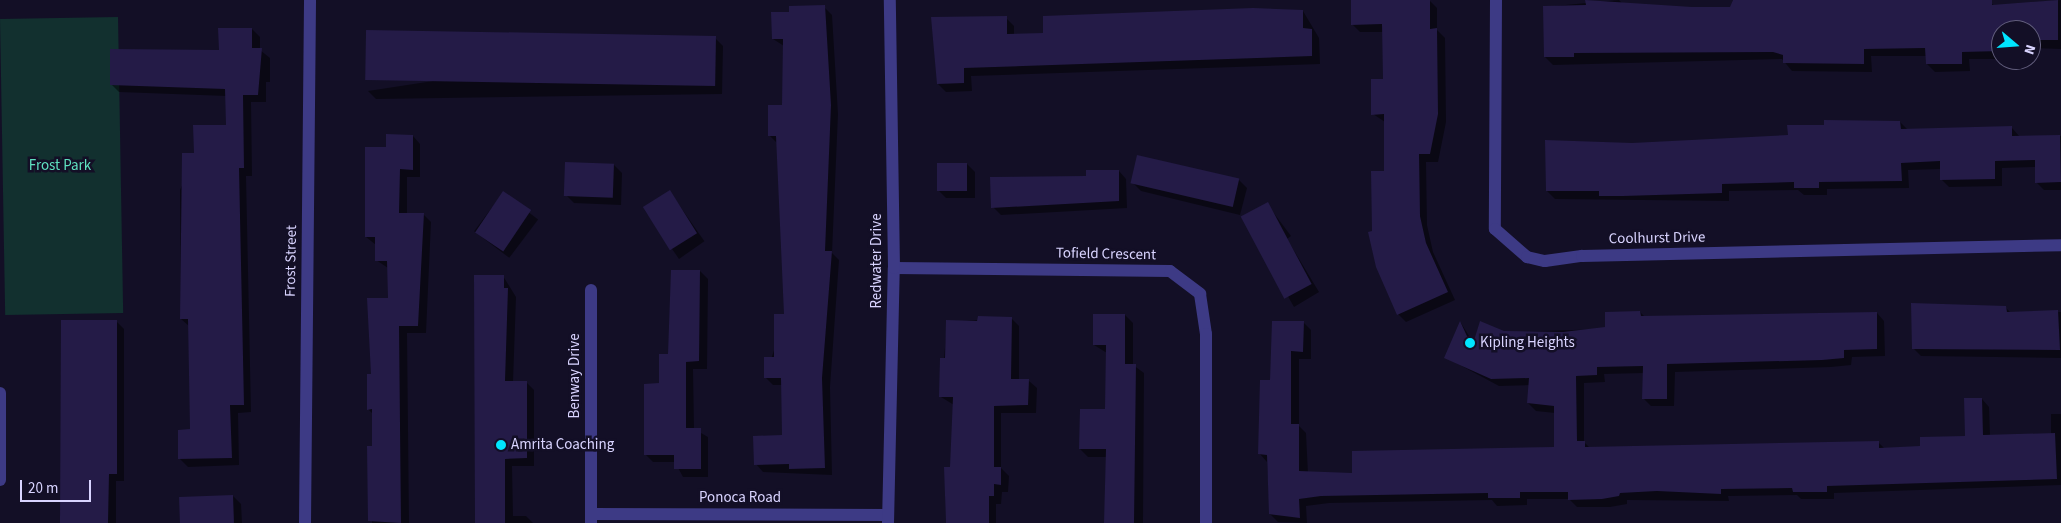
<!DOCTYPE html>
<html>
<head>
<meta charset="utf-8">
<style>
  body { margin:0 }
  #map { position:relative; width:2061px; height:523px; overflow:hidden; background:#130f26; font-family:"Source Sans 3",sans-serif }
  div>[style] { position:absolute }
  .green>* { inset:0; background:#12302f; transform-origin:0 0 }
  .shadow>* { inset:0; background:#0007; transform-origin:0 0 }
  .building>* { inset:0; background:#241b47; transform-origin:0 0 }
  .minor>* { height:12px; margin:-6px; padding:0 6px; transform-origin:6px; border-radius:6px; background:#3d3a85 }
  .dots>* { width:14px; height:14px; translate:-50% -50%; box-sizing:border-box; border:2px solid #130f26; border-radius:50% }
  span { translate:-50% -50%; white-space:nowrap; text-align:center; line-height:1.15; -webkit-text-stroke:5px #130f26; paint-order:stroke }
  .park-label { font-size:15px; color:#5fe0c0 }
  .street-label { font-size:15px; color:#d9d4ff }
  .poi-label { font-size:15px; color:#d9d4ff }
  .left { translate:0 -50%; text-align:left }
  .north { position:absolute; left:1991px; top:20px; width:50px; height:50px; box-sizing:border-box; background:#130f26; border:1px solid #625e7d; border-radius:50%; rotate:108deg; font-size:14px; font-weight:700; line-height:20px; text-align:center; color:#d9d4ff }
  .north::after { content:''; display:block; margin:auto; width:18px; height:22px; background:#00e5ff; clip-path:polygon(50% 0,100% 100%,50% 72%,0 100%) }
  .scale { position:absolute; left:20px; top:480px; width:71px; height:22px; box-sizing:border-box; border:2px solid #d9d4ff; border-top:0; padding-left:6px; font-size:15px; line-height:18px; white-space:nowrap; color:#d9d4ff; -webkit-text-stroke:4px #130f26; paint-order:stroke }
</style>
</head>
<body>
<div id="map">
  <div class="green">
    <i style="left:118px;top:17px;width:296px;height:118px;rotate:89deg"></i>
  </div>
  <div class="shadow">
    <i style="clip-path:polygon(1352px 0,1429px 0,1437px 8px,1437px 30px,1445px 38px,1446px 122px,1438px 162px,1426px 162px,1427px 225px,1433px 252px,1455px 300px,1406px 322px,1398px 314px,1374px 232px,1386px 172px,1385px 122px,1373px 114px,1384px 80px,1384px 32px,1360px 32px,1352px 24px)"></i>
    <i style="clip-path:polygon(1619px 0,1625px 6px,1731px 8px,1733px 0,1983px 0,1996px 6px,2061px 0,2061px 49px,2031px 48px,2031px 30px,2001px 30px,2001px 59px,1969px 59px,1970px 71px,1935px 72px,1927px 64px,1927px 56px,1871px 56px,1872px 72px,1792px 71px,1782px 59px,1553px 65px,1545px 57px,1544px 7px)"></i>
    <i style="clip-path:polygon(824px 7px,832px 15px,838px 114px,832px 253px,839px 260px,830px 387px,832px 475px,763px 472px,756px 464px,784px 436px,782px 385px,773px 385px,765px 377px,786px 315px,778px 144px,769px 135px,783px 106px,784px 46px,773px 39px,790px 13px)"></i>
    <i style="clip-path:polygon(1303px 11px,1319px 38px,1320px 64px,971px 76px,972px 91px,946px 92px,938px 84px,1006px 18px,1014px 26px,1014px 35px,1044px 35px)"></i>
    <i style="clip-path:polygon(252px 29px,260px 37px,260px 50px,270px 58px,270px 82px,266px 82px,266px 102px,251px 102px,252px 176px,246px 176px,251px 412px,238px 413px,239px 465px,188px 467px,180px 459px,191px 431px,189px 326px,181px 319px,180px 190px,195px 155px,227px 126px,227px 96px,119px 92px,111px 84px,220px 52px)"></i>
    <i style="clip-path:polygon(715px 38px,723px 46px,722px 94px,376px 99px,368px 91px)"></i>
    <i style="clip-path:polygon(1900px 122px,1908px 130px,2012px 128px,2020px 137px,2061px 136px,2061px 190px,2044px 190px,2036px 182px,2036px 167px,2002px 168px,2002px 186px,1949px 187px,1941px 179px,1941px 169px,1908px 170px,1909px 188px,1827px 189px,1827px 195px,1804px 195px,1798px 190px,1729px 191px,1729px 201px,1555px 199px,1547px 191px,1632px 144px,1789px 136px,1825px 126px)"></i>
    <i style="clip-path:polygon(413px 136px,420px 144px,420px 177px,407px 177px,407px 214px,423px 214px,431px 222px,426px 333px,407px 333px,409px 523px,372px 523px,373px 414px,368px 409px,389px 299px,388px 268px,376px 260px,376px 245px,366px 237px,387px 148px)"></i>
    <i style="clip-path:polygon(1138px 157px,1239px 180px,1247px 188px,1240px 215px,1141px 191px,1133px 183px)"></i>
    <i style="clip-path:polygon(967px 164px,975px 172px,975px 198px,946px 198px,938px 190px)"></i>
    <i style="clip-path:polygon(614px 165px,622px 173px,621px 205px,574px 203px,566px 195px)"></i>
    <i style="clip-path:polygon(1119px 171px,1126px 179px,1127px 208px,1001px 215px,993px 207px)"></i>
    <i style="left:670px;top:192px;width:60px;height:31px;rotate:55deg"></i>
    <i style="left:503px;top:193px;width:44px;height:48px;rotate:37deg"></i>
    <i style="clip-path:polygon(1267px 204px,1291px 236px,1287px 239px,1319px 292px,1294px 307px,1243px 218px)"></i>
    <i style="clip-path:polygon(700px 271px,708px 279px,707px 369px,693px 369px,694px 429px,708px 437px,708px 477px,683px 477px,675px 462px,653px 462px,645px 454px,669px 355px)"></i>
    <i style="clip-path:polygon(503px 276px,516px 297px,513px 382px,526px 382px,534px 390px,534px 466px,512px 466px,513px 516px,526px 516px,533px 523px,477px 523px)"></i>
    <i style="clip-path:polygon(2006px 308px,2011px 313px,2061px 312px,2061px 358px,1921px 356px,1913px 348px)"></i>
    <i style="clip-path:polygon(1640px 312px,1645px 317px,1877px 313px,1884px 321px,1885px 356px,1852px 357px,1851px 365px,1831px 367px,1675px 372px,1674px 406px,1651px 406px,1644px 399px,1644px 373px,1604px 374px,1605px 382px,1584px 383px,1584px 442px,1590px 448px,1878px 442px,1885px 449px,1922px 447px,1967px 437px,1982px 399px,1989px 407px,1990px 436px,2051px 435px,2051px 414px,2061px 414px,2061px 485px,1834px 493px,1834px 499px,1801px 499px,1797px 495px,1728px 496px,1729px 501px,1627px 500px,1627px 504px,1610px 507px,1577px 507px,1569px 499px,1527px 499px,1527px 505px,1497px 506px,1492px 500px,1329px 503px,1306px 506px,1307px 523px,1278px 522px,1270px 514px,1267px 462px,1260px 454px,1271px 382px,1303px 322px,1311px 330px,1311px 359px,1299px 359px,1299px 426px,1306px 433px,1308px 474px,1354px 474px,1555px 449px,1555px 413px,1536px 411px,1528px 403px,1530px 385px,1499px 386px,1445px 357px,1461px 323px,1474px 344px,1503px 332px,1606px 329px)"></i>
    <i style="clip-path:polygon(1125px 315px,1133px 323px,1133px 365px,1144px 373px,1143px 523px,1106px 523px,1107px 457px,1088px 457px,1080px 449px,1106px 410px,1107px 353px,1094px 345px)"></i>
    <i style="clip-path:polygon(1011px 318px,1019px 326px,1019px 380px,1029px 381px,1037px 388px,1036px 413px,1001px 413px,1001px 468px,1009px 476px,1008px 492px,1002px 492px,1001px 504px,996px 504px,996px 523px,946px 523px,945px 468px,951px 468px,954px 405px,941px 397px,947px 322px)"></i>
    <i style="clip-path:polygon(116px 321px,124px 329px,124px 481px,116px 481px,116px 523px,61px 523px)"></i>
    <i style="clip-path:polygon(233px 496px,241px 504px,242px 523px,182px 523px)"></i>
  </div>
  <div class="building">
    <i style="clip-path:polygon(1351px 0,1430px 0,1430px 29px,1437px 28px,1438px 114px,1430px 154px,1419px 154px,1420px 216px,1426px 243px,1448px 292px,1397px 315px,1376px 267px,1368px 232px,1372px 231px,1371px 171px,1384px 171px,1384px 114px,1371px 115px,1371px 79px,1383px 79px,1382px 24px,1351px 25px)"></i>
    <i style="clip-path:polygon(1585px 0,1692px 7px,1730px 7px,1733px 0,1992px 0,1992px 5px,2058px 0,2058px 40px,2031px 40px,2031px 30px,2001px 30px,2001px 51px,1962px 52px,1962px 64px,1926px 64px,1925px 48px,1864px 49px,1864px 64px,1783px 63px,1783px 55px,1773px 52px,1574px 53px,1574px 57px,1544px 57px,1543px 6px,1586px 5px)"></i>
    <i style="clip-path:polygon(825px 5px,831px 105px,825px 251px,832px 251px,822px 378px,825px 468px,789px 469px,789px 464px,754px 465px,753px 436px,782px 435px,781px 378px,764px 378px,764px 357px,774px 357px,774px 314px,784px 314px,776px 136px,768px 136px,768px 105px,782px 105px,783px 39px,772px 39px,771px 12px,789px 12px,789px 6px)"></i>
    <i style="clip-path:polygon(1253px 8px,1303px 10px,1303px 28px,1312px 29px,1312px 56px,964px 68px,964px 83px,937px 84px,931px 17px,1007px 16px,1007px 34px,1043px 33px,1043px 16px)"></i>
    <i style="clip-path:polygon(218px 28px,252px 28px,252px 48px,262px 48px,258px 95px,243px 95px,244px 168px,239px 168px,244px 405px,230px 405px,232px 458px,178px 459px,178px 430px,190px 429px,188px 319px,180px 319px,182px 153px,194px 153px,193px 125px,226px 125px,225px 89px,110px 85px,110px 49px,219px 50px)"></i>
    <i style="left:716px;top:36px;width:50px;height:350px;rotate:91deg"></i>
    <i style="clip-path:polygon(1824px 120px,1900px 121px,1901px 129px,2012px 126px,2012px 136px,2060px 135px,2061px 182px,2035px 183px,2035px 160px,1995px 161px,1995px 179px,1940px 180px,1940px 161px,1901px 163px,1902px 181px,1819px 182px,1819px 188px,1794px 188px,1794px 182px,1722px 184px,1722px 193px,1623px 196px,1599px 196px,1599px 191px,1546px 191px,1545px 140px,1632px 143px,1788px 135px,1787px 125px,1824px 125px)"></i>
    <i style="clip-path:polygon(386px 134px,413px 135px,413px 170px,400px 169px,399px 213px,424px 213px,418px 326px,399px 326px,401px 523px,368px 521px,367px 446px,372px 446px,372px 409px,367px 410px,367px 374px,371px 374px,367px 298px,388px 298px,387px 261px,375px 261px,375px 237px,365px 237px,365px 147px,386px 147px)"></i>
    <i style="left:1137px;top:155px;width:105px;height:29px;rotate:13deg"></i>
    <i style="left:565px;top:162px;width:49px;height:34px;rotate:2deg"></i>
    <i style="left:937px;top:163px;width:30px;height:28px"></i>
    <i style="clip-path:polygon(1086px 170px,1119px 170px,1119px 201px,991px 208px,990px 177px,1086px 176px)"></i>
    <i style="left:670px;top:190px;width:51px;height:32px;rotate:58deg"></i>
    <i style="left:503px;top:191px;width:34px;height:50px;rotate:34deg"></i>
    <i style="left:1268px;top:202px;width:93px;height:31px;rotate:62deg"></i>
    <i style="clip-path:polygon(671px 270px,700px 270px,699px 361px,686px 362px,686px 428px,701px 428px,701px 469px,674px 469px,674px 455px,644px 455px,644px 384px,659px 383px,659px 354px,668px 354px)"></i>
    <i style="clip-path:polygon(474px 275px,504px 275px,504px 288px,508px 288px,505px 381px,527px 381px,527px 458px,505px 459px,505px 523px,475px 523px)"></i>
    <i style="clip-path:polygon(1911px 303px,2006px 306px,2007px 312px,2058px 310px,2060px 350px,1912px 349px)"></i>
    <i style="clip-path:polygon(1640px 311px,1641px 316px,1877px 312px,1877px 349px,1844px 350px,1844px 358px,1822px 360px,1667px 364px,1667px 399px,1642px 399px,1643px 366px,1597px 367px,1597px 375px,1576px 376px,1577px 441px,1585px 441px,1585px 447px,1879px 441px,1879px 448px,1920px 446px,1920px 437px,1965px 436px,1964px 398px,1982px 398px,1983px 435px,2055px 433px,2057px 479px,1827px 486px,1827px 492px,1793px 492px,1792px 488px,1721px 489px,1721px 494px,1657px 491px,1620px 493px,1619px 496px,1602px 499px,1568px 500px,1568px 492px,1520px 492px,1520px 498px,1488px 498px,1488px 493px,1321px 496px,1299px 499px,1300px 518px,1269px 514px,1267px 455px,1258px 454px,1260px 380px,1270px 380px,1272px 321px,1304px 321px,1303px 352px,1291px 351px,1291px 424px,1299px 424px,1299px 471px,1352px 473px,1352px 451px,1554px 447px,1554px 406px,1527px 403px,1529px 378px,1491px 379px,1444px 358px,1460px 321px,1472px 347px,1480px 321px,1504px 331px,1563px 332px,1605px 327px,1605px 312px)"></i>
    <i style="clip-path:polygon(1093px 314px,1125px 314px,1125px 364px,1136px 364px,1134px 523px,1104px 523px,1106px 449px,1079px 449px,1080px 409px,1105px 409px,1106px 345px,1093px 345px)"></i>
    <i style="clip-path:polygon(978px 316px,1012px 317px,1011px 379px,1029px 379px,1028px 405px,994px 406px,994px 467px,1001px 467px,1001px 485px,994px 484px,994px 496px,989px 496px,989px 523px,946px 523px,944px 467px,950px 467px,953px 397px,939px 397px,940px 358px,945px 358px,946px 320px,977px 321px)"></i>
    <i style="clip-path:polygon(61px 320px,117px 320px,117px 474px,109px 474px,108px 523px,60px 523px)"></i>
    <i style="left:233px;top:495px;width:28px;height:54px;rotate:88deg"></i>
  </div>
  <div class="minor">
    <i style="left:1496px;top:0;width:229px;rotate:90.3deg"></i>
    <i style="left:1495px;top:229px;width:43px;rotate:41.2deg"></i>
    <i style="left:1527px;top:257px;width:18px;rotate:13deg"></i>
    <i style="left:1545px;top:261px;width:37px;rotate:-8deg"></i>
    <i style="left:1582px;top:256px;width:479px;rotate:-1.3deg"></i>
    <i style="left:894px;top:268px;width:276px;rotate:0.6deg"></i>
    <i style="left:1170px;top:271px;width:38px;rotate:37deg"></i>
    <i style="left:1200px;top:294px;width:40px;rotate:81.5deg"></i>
    <i style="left:1206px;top:334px;width:189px;rotate:90deg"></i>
    <i style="left:0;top:393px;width:87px;rotate:90deg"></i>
    <i style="left:591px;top:514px;width:297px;rotate:0.2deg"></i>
    <i style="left:305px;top:523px;width:523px;rotate:-89.45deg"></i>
    <i style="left:591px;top:523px;width:233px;rotate:-90deg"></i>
    <i style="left:888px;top:523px;width:255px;rotate:-88.7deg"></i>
    <i style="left:894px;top:268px;width:268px;rotate:-90.9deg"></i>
  </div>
  <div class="dots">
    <i style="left:1470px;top:343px;background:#00e5ff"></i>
    <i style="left:501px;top:445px;background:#00e5ff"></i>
  </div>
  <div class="park-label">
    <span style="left:60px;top:166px">Frost Park</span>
  </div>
  <div class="street-label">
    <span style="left:1657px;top:238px;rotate:-1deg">Coolhurst Drive</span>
    <span style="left:1106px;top:254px;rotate:1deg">Tofield Crescent</span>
    <span style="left:291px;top:261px;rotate:-89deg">Frost Street</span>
    <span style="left:877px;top:261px;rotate:-90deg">Redwater Drive</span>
    <span style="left:575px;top:376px;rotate:-90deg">Benway Drive</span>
    <span style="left:740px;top:498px">Ponoca Road</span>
  </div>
  <div class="poi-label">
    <span class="left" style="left:1480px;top:343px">Kipling Heights</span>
    <span class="left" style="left:511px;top:445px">Amrita Coaching</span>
  </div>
  <div class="north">N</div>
  <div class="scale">20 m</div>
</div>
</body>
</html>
